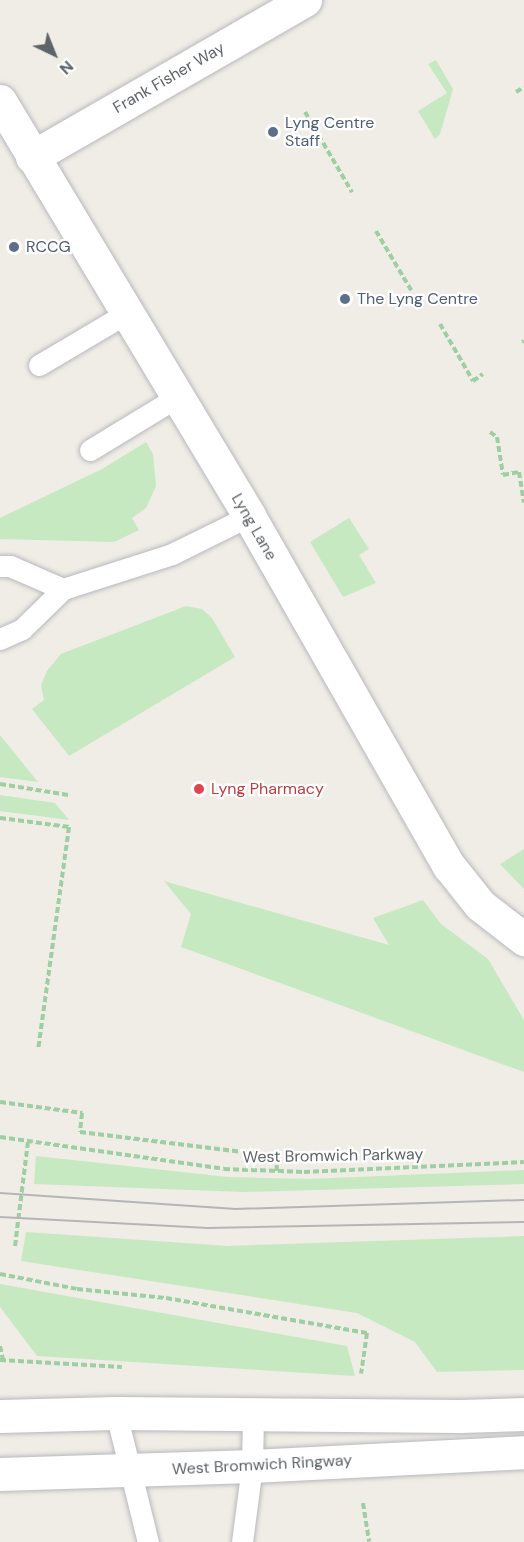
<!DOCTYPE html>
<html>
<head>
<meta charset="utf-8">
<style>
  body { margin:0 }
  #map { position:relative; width:524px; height:1542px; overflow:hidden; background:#f0ece6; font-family:"DM Sans",sans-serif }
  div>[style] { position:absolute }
  .green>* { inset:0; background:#c7e9c1 }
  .path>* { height:4px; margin-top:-2px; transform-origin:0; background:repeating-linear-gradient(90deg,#9dcfa3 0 6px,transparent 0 9px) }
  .roads { filter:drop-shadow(0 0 2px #b6b9bd) drop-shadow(0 0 2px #b6b9bd) }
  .service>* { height:21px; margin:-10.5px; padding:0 10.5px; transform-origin:10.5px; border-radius:10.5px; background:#fff }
  .minor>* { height:33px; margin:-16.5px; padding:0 16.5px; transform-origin:16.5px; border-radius:16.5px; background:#fff }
  .tertiary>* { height:33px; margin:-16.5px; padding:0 16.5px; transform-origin:16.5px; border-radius:16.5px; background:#fff }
  .tram>* { height:1.5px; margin:-0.75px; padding:0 0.75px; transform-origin:0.75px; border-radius:0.75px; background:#b4b5b6 }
  .dots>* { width:16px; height:16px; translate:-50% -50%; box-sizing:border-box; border:3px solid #fff; border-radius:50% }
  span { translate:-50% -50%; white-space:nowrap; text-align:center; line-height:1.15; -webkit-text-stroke:4.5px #fff; paint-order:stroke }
  .street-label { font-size:16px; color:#5d6367 }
  .service-label { font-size:16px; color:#4e5e75 }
  .left { translate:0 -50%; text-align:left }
  .health-label { font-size:16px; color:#be3a42 }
  .north { position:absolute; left:24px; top:24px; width:60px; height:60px; -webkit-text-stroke:4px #fff; paint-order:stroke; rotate:137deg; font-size:16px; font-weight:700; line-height:24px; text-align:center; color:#5d6367 }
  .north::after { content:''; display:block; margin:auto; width:21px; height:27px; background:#5d6367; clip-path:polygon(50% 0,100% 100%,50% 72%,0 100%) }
</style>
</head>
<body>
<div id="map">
  <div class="green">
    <i style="clip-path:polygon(436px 60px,453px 89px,440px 134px,435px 139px,418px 111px,447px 93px,428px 64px)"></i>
    <i style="clip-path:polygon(146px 442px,153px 454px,156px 486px,146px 508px,132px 518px,139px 530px,114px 542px,0 539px,0 518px,102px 469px)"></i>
    <i style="clip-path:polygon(349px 518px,369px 549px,359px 555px,376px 583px,343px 597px,310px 542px)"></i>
    <i style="clip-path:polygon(186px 606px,202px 609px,212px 618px,235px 657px,69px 756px,32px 709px,44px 700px,41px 685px,47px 671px,61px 654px)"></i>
    <i style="clip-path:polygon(0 735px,38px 782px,0 777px)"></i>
    <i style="clip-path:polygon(0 795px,55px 803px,69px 820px,0 811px)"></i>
    <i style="clip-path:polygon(524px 849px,524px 889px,500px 864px)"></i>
    <i style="clip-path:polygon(164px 881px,389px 945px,373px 918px,423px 900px,441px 924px,488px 959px,524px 1020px,524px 1072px,181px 947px,191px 914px)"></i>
    <i style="clip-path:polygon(36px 1156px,228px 1177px,310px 1179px,524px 1170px,524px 1184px,243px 1192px,34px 1184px)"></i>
    <i style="clip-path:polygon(26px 1232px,228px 1246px,524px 1236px,524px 1370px,437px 1372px,415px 1342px,357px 1313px,21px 1261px)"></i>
    <i style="clip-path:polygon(0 1284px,347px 1346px,355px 1376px,37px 1356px,0 1307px)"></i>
  </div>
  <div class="path">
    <i style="left:516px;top:92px;width:9px;rotate:-32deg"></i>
    <i style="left:305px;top:112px;width:93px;rotate:59.6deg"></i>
    <i style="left:376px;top:231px;width:69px;rotate:59.3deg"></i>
    <i style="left:440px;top:324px;width:66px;rotate:59.9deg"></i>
    <i style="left:473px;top:381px;width:12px;rotate:-35deg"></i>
    <i style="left:522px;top:342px;width:2px;rotate:-27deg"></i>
    <i style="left:490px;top:432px;width:9px;rotate:36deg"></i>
    <i style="left:497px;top:437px;width:38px;rotate:81deg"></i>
    <i style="left:503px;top:475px;width:16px;rotate:-11deg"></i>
    <i style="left:519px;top:472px;width:31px;rotate:81deg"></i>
    <i style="left:0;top:784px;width:69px;rotate:9.2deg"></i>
    <i style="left:0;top:818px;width:70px;rotate:7.4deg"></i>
    <i style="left:69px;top:827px;width:225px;rotate:97.9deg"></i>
    <i style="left:0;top:1102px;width:83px;rotate:7.6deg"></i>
    <i style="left:82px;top:1113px;width:19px;rotate:96deg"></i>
    <i style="left:80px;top:1132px;width:197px;rotate:7deg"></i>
    <i style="left:276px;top:1156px;width:15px;rotate:86deg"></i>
    <i style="left:0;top:1137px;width:226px;rotate:8.1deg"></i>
    <i style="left:224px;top:1169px;width:80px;rotate:2.1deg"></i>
    <i style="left:304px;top:1172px;width:220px;rotate:-2.6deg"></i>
    <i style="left:15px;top:1246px;width:106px;rotate:-82.9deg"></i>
    <i style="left:0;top:1274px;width:78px;rotate:11deg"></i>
    <i style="left:77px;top:1289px;width:89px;rotate:5.8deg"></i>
    <i style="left:166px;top:1298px;width:204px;rotate:9.9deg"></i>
    <i style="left:367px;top:1333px;width:41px;rotate:98.3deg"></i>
    <i style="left:0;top:1346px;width:14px;rotate:78deg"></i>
    <i style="left:0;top:1360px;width:122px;rotate:3.3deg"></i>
    <i style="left:363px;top:1503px;width:39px;rotate:81deg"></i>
  </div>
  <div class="roads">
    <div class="service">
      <i style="left:39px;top:365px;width:102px;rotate:-30.6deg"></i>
      <i style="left:90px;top:450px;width:102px;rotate:-31.3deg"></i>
      <i style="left:0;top:566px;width:10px"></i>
      <i style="left:10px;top:566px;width:58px;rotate:23.5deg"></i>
      <i style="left:0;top:639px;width:24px;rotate:-24deg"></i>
      <i style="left:22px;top:629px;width:57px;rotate:-44.3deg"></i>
      <i style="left:63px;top:589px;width:114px;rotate:-17.8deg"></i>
      <i style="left:172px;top:554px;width:86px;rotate:-26.3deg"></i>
      <i style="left:116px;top:1413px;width:133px;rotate:76.1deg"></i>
      <i style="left:242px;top:1542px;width:77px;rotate:-82.5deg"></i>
      <i style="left:252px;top:1466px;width:51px;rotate:-88.9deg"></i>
    </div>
    <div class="minor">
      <i style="left:0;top:101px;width:484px;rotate:59deg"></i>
      <i style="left:249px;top:516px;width:403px;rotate:60.3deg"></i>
      <i style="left:449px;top:866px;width:50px;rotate:51.5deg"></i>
      <i style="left:480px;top:905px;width:56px;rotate:37.7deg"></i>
      <i style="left:32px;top:157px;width:315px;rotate:-29.9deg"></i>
    </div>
    <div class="tertiary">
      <i style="left:0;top:1416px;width:116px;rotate:-1.5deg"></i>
      <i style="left:116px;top:1413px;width:343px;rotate:0.5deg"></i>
      <i style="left:459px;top:1416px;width:65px;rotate:-1.8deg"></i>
      <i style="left:0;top:1474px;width:252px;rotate:-1.8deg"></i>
      <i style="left:252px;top:1466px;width:272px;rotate:-2.9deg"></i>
    </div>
  </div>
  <div class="tram">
    <i style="left:0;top:1193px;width:236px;rotate:3.9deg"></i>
    <i style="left:235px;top:1209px;width:289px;rotate:-1.8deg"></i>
    <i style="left:0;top:1217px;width:208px;rotate:3deg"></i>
    <i style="left:208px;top:1228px;width:316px;rotate:-1.1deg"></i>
  </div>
  <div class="dots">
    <i style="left:273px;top:132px;background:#5c6f8a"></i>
    <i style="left:14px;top:247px;background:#5c6f8a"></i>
    <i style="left:345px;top:299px;background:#5c6f8a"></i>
    <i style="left:199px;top:789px;background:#e0444e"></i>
  </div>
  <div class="street-label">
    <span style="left:169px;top:78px;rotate:-30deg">Frank Fisher Way</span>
    <span style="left:254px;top:527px;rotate:60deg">Lyng Lane</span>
    <span style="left:333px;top:1156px;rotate:-1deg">West Bromwich Parkway</span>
    <span style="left:262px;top:1465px;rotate:-3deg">West Bromwich Ringway</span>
  </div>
  <div class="service-label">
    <span class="left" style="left:285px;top:132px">Lyng Centre<br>Staff</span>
    <span class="left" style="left:26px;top:247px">RCCG</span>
    <span class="left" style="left:357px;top:299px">The Lyng Centre</span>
  </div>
  <div class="health-label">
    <span class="left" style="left:211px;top:789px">Lyng Pharmacy</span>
  </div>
  <div class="north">N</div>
</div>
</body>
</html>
